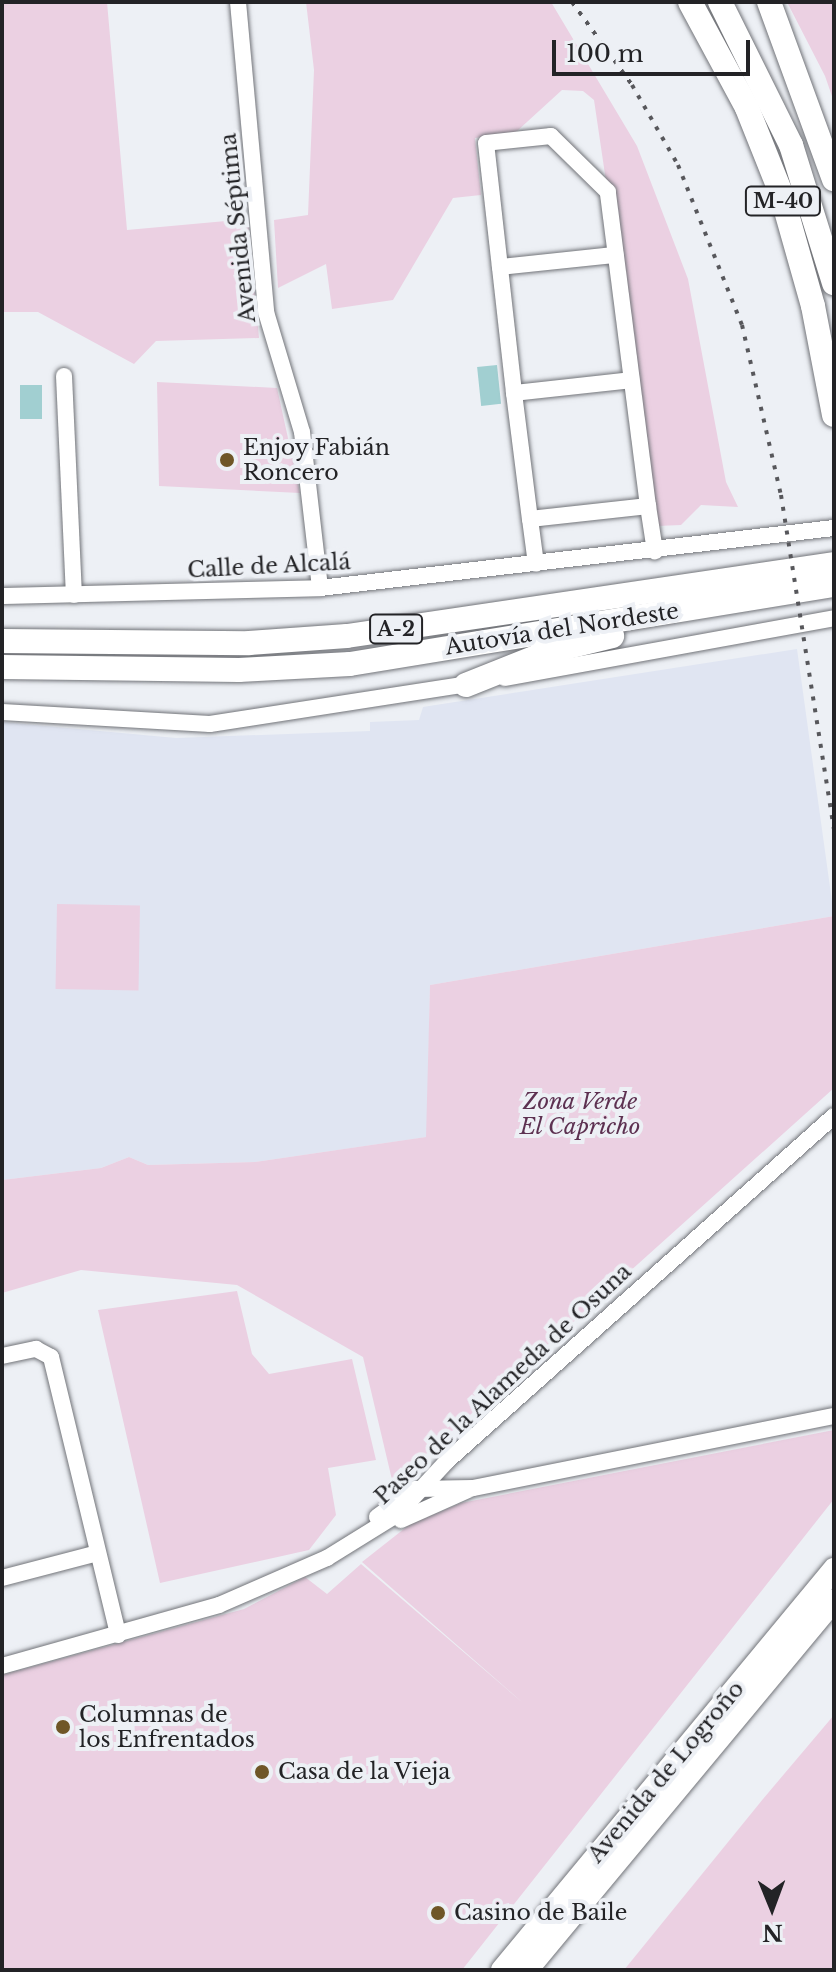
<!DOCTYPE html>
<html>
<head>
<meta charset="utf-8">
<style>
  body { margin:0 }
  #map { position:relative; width:836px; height:1972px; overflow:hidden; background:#edf0f5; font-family:"Libre Baskerville",serif }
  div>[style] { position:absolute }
  .built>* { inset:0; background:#e0e5f2 }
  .green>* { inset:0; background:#ebd0e2; transform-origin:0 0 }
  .water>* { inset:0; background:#a1cfd1; transform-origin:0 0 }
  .roads { filter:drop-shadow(0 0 2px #727479) drop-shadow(0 0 2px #727479) }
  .minor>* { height:16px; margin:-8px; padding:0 8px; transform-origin:8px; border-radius:8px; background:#fff }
  .major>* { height:22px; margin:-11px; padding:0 11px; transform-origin:11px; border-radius:11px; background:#fff }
  .highway>* { height:24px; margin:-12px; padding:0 12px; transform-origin:12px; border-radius:12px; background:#fff }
  .rail>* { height:4px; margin-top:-2px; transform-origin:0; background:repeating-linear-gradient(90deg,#57575b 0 4px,transparent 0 12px) }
  .dots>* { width:22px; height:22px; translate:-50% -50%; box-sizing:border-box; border:4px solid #edf0f5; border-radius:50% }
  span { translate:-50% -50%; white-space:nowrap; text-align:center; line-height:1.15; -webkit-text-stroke:8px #edf0f5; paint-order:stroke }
  .shield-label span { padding:2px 6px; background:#edf0f5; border:2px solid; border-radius:6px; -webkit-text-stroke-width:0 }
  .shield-label { font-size:20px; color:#232326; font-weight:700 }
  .street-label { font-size:22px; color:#232326 }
  .poi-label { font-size:22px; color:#232326 }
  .left { translate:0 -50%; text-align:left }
  .park-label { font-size:22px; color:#5d3151; font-style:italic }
  .frame { position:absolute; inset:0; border:4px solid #232326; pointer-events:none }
  .north { position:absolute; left:732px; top:1868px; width:80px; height:80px; -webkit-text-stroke:6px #edf0f5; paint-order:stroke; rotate:179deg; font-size:22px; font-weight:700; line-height:32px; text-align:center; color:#232326 }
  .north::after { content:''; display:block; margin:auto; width:28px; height:36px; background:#232326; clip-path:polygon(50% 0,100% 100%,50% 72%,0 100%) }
  .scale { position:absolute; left:552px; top:40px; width:198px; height:36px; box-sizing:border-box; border:4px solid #232326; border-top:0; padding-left:10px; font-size:24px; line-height:28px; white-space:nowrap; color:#232326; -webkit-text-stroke:6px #edf0f5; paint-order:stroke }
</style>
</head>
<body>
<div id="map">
  <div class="built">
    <i style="clip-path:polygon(797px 649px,834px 916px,430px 985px,427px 1137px,255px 1162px,148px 1165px,129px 1157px,101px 1168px,2px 1180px,2px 722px,176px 738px,370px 731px,370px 722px,419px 720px,423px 707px)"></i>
  </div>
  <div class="green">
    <i style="clip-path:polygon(2px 2px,107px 2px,127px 230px,248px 219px,259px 338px,156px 341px,134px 364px,38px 312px,2px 312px)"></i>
    <i style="clip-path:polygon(306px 2px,551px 2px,637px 146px,688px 279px,726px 482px,738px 507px,701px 505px,681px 525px,657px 526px,594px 100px,583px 91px,562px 90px,516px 132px,475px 138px,481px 195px,453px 198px,393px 300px,332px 309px,326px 264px,278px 288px,274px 220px,308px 215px,314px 70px)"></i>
    <i style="clip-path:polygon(787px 2px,834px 2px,834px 102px,825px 76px)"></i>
    <i style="clip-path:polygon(157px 382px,277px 388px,300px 493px,159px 486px)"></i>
    <i style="left:57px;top:904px;width:83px;height:85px;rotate:1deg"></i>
    <i style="clip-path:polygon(834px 916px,834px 1088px,393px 1484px,363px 1357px,237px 1285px,81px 1270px,2px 1293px,2px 1180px,101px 1168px,129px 1157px,148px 1165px,255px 1162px,426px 1137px,430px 985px)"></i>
    <i style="clip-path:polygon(237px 1291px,252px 1354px,269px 1374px,352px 1359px,376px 1460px,328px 1468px,336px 1515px,309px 1550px,160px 1583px,98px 1310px)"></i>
    <i style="clip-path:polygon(834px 1430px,834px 1499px,462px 1970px,2px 1970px,2px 1675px,244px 1609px,305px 1577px,327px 1594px,361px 1564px,523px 1703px,362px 1562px,409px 1525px,461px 1503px)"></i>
    <i style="clip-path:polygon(834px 1715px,834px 1970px,624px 1970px,763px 1799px)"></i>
  </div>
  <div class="water">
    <i style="left:497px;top:365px;width:39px;height:20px;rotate:84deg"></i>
    <i style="left:20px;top:385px;width:22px;height:34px"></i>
  </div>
  <div class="roads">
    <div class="minor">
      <i style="left:238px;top:2px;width:311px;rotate:84.8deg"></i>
      <i style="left:266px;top:312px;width:125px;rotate:73.3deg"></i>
      <i style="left:302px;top:432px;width:157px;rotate:83.4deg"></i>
      <i style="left:500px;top:267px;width:116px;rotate:-6deg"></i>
      <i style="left:64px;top:376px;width:219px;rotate:87.4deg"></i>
      <i style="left:514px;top:393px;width:118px;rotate:-6.3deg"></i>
      <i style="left:648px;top:506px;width:46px;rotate:81.2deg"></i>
      <i style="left:530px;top:519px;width:119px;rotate:-6.3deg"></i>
      <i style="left:648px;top:506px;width:317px;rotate:-97.3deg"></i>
      <i style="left:608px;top:192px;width:80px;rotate:-135.5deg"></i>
      <i style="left:551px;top:136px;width:65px;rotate:173.9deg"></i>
      <i style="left:486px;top:143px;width:252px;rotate:83.6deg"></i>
      <i style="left:514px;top:393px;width:127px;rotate:82.8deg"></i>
      <i style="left:530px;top:519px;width:45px;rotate:82.4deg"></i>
      <i style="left:2px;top:596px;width:318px;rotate:-1.4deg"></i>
      <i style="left:320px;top:588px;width:517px;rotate:-6.66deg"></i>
      <i style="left:505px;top:678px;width:334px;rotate:-10.3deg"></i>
      <i style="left:2px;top:712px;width:208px;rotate:3.3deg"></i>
      <i style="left:210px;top:724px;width:267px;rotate:-8.8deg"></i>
      <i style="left:2px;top:1356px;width:35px;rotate:-12deg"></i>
      <i style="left:36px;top:1349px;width:17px;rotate:28deg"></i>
      <i style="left:51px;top:1357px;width:286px;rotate:76.4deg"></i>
      <i style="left:377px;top:1517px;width:47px;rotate:-36.4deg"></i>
      <i style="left:415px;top:1489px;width:58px;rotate:-1deg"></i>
      <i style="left:473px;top:1488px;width:368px;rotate:-11.3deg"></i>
      <i style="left:401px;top:1520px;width:73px;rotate:-24.1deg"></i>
      <i style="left:2px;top:1578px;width:99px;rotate:-14.6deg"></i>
      <i style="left:2px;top:1666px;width:225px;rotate:-15.7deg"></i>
      <i style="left:219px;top:1605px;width:118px;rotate:-23.5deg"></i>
      <i style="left:327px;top:1558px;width:84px;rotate:-31.8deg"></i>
      <i style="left:398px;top:1514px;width:72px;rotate:-47.2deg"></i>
      <i style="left:447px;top:1461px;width:518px;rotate:-41.72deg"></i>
    </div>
    <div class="major">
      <i style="left:502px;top:1970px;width:521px;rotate:-50.38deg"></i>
      <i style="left:527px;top:1970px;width:481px;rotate:-50.3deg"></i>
    </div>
    <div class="highway">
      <i style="left:690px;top:2px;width:120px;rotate:61.7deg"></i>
      <i style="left:747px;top:108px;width:92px;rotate:68.2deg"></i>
      <i style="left:781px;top:193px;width:117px;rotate:74.2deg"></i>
      <i style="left:813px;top:306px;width:111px;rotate:79.1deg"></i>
      <i style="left:720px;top:2px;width:160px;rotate:63.6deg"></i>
      <i style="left:791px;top:145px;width:145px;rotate:72.7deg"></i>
      <i style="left:769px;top:2px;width:189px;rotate:69.9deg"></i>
      <i style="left:2px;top:641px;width:247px;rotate:0.5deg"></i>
      <i style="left:249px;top:643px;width:98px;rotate:-4.1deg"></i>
      <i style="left:347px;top:636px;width:492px;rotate:-8.4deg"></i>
      <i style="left:2px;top:667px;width:237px;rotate:0.7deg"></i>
      <i style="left:239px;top:670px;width:111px;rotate:-3.1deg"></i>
      <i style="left:350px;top:664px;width:490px;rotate:-9.3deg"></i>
      <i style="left:466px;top:685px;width:92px;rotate:-21.8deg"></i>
      <i style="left:551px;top:651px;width:63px;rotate:-13.8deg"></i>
    </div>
  </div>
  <div class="rail">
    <i style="left:572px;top:2px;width:102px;rotate:54.1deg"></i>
    <i style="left:632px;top:85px;width:92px;rotate:60.1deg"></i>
    <i style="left:678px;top:165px;width:172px;rotate:68.2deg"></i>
    <i style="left:742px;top:325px;width:174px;rotate:77.1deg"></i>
    <i style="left:781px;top:495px;width:338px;rotate:81deg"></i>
  </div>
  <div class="dots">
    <i style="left:227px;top:460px;background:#6f5627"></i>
    <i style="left:63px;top:1727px;background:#6f5627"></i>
    <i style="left:262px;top:1772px;background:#6f5627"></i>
    <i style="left:438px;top:1913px;background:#6f5627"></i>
  </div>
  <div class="shield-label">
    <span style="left:783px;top:201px">M-40</span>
    <span style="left:396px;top:629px">A-2</span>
  </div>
  <div class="street-label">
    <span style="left:238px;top:228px;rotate:-96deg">Avenida Séptima</span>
    <span style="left:269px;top:566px;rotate:-3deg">Calle de Alcalá</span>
    <span style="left:562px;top:629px;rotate:-9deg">Autovía del Nordeste</span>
    <span style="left:503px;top:1384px;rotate:-43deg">Paseo de la Alameda de Osuna</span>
    <span style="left:666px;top:1772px;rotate:-50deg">Avenida de Logroño</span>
  </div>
  <div class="poi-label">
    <span class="left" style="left:243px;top:460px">Enjoy Fabián<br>Roncero</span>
    <span class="left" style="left:79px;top:1727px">Columnas de<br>los Enfrentados</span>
    <span class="left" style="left:278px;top:1772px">Casa de la Vieja</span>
    <span class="left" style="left:454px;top:1913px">Casino de Baile</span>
  </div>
  <div class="park-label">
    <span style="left:580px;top:1114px">Zona Verde<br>El Capricho</span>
  </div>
  <div class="frame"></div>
  <div class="north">N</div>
  <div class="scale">100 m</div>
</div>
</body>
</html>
